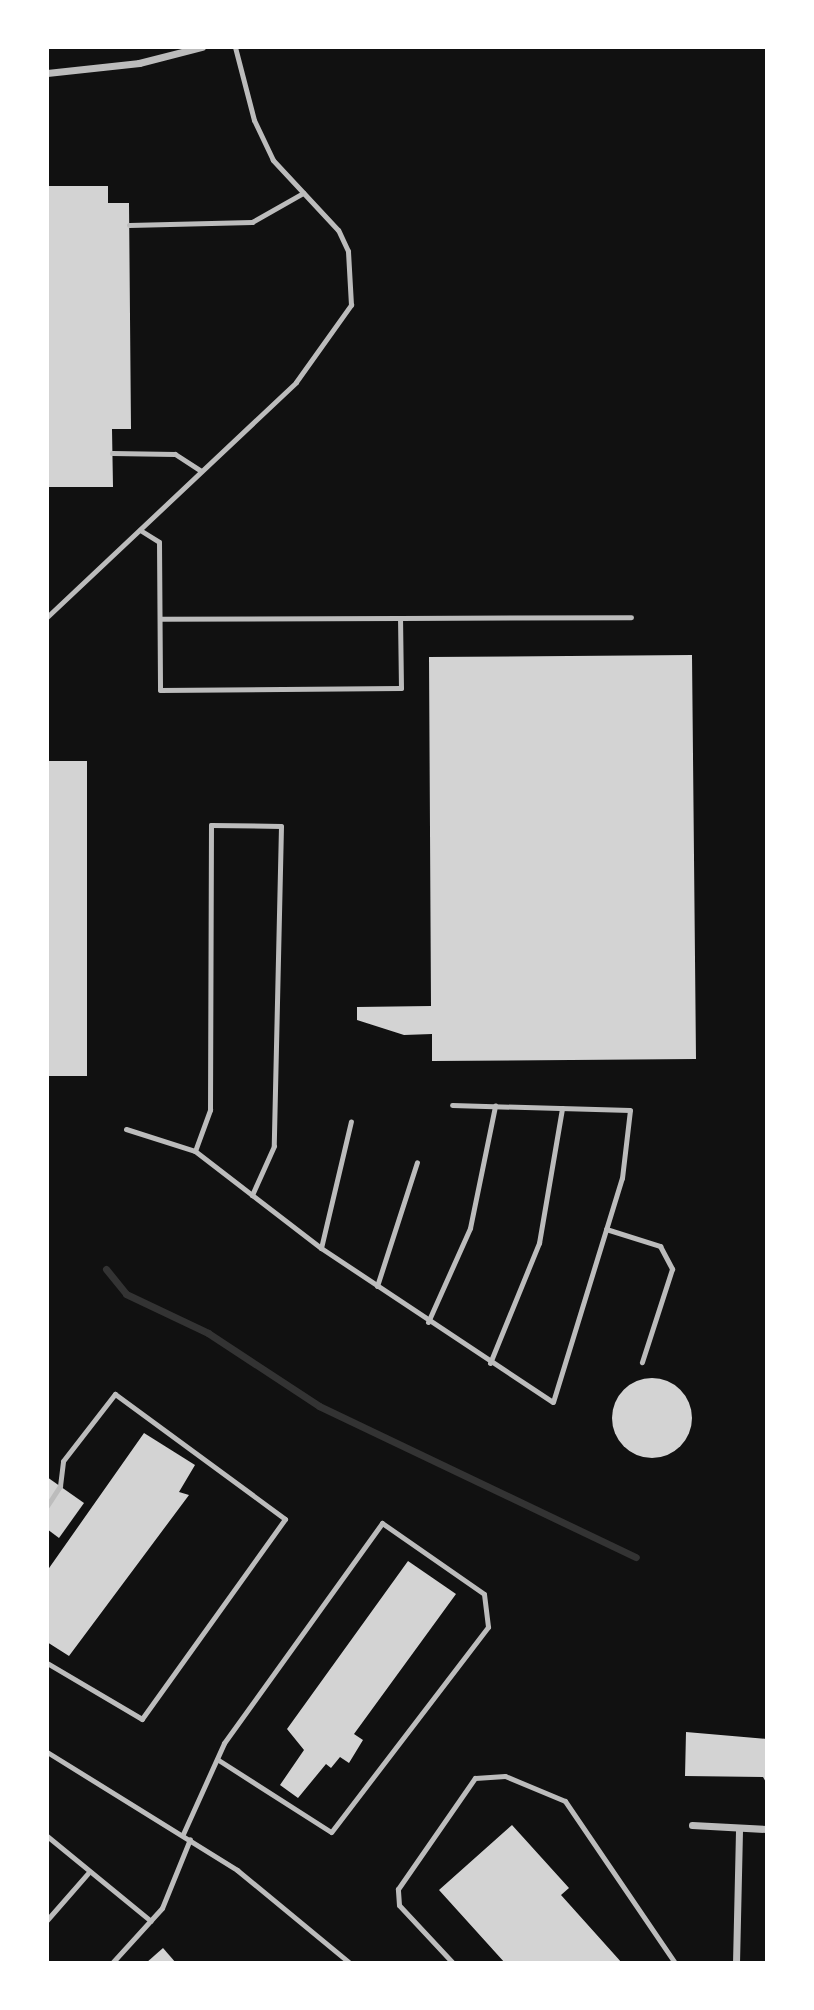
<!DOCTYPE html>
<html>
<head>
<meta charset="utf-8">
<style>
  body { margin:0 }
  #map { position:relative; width:814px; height:2010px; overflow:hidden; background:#111; font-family:Ubuntu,sans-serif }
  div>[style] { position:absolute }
  .stream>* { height:7px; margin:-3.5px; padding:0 3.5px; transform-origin:3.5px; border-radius:3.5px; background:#333 }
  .building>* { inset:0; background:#d3d3d3; transform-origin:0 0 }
  .round { border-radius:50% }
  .service>* { height:5px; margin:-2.5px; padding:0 2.5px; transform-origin:2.5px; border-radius:2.5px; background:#bcbcbc }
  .minor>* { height:7px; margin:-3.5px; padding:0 3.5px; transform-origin:3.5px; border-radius:3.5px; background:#bcbcbc }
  span { translate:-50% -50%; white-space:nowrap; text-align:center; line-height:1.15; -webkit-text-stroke:7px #fff; paint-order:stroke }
  .frame { position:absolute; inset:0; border:49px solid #fff; pointer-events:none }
</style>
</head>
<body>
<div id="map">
  <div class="stream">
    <i style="left:106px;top:1269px;width:32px;rotate:51deg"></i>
    <i style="left:126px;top:1294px;width:91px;rotate:25.4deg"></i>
    <i style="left:208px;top:1333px;width:133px;rotate:33.3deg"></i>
    <i style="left:319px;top:1406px;width:351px;rotate:25.5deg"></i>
  </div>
  <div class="building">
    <i style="clip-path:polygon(47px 186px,108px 186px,108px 203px,129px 203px,131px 429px,112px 429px,113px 487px,47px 487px)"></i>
    <i style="clip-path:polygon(692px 655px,696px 1059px,432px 1061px,432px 1034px,404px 1035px,357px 1020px,357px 1007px,431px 1006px,429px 657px)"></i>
    <i style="left:87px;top:761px;width:315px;height:40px;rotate:90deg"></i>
    <i class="round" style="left:612px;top:1378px;width:80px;height:80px"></i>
    <i style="clip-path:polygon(144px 1433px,195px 1465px,179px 1492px,189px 1495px,69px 1656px,47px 1642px,47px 1571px)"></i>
    <i style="clip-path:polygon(47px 1477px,84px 1503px,59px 1538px,47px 1529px)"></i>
    <i style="clip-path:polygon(408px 1561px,456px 1594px,354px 1734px,363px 1740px,349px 1763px,340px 1757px,331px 1768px,326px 1764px,298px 1798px,280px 1785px,304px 1750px,287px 1729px)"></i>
    <i style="clip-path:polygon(686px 1732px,767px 1739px,767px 1784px,763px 1777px,685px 1776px)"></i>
    <i style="clip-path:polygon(512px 1825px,569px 1888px,561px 1895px,622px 1963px,505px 1963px,439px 1890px)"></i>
    <i style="clip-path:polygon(163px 1948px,176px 1963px,146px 1963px)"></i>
  </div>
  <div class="service">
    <i style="left:129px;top:225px;width:123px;rotate:-1.4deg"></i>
    <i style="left:252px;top:222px;width:59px;rotate:-29.6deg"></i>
    <i style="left:112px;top:453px;width:63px;rotate:0.9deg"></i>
    <i style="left:175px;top:454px;width:31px;rotate:33deg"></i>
    <i style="left:140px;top:530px;width:22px;rotate:32deg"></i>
    <i style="left:159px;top:542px;width:148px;rotate:89.6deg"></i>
    <i style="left:160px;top:690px;width:241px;rotate:-0.5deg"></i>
    <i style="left:401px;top:688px;width:70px;rotate:-90.8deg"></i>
    <i style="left:400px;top:618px;width:240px;rotate:179.8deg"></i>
    <i style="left:47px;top:617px;width:342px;rotate:-43.3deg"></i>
    <i style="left:296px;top:382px;width:95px;rotate:-54.5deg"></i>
    <i style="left:351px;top:305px;width:54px;rotate:-93.2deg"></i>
    <i style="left:348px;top:251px;width:23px;rotate:-115deg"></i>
    <i style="left:338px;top:230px;width:96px;rotate:-132.9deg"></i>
    <i style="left:273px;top:160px;width:44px;rotate:-115.4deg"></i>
    <i style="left:254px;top:120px;width:75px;rotate:-104.6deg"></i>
    <i style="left:400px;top:618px;width:231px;rotate:-0.2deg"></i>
    <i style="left:126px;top:1129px;width:72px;rotate:17.7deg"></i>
    <i style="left:195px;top:1151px;width:159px;rotate:37.6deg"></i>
    <i style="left:321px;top:1248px;width:278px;rotate:33.6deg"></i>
    <i style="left:553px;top:1402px;width:234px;rotate:-72.9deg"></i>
    <i style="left:622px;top:1178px;width:68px;rotate:-83.3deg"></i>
    <i style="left:630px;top:1110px;width:178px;rotate:-178.4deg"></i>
    <i style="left:195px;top:1151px;width:44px;rotate:-69.9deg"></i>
    <i style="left:210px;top:1110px;width:285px;rotate:-89.8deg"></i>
    <i style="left:211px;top:825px;width:70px;rotate:0.8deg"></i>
    <i style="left:281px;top:826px;width:320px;rotate:91.3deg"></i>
    <i style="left:274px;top:1146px;width:54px;rotate:114.2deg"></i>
    <i style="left:606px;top:1229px;width:57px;rotate:17.5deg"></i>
    <i style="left:660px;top:1246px;width:26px;rotate:62deg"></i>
    <i style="left:672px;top:1269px;width:98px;rotate:107.9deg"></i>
    <i style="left:321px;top:1248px;width:130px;rotate:-76.7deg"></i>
    <i style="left:377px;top:1286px;width:130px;rotate:-72.1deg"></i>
    <i style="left:428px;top:1322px;width:103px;rotate:-65.9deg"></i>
    <i style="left:470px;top:1228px;width:125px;rotate:-78.4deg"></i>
    <i style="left:490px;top:1363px;width:130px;rotate:-67.8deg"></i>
    <i style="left:539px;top:1243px;width:137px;rotate:-80.3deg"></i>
    <i style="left:47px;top:1506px;width:24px;rotate:-57deg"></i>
    <i style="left:60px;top:1486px;width:25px;rotate:-83deg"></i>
    <i style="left:63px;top:1461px;width:85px;rotate:-52.2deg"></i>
    <i style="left:115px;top:1394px;width:211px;rotate:36.3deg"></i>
    <i style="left:285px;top:1519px;width:246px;rotate:125.6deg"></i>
    <i style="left:142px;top:1719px;width:110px;rotate:-149.5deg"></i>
    <i style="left:47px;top:1752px;width:224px;rotate:31.8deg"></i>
    <i style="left:237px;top:1870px;width:146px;rotate:39.5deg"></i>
    <i style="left:183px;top:1834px;width:100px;rotate:-65.7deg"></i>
    <i style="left:224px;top:1743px;width:271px;rotate:-54.3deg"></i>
    <i style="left:382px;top:1523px;width:124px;rotate:34.8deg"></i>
    <i style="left:484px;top:1594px;width:33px;rotate:83deg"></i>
    <i style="left:488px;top:1627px;width:258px;rotate:127.4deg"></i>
    <i style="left:331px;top:1832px;width:135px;rotate:-147.4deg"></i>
    <i style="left:47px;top:1836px;width:134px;rotate:39.3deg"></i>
    <i style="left:47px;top:1920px;width:62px;rotate:-48.9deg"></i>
    <i style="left:112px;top:1963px;width:74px;rotate:-47.7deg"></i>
    <i style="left:162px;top:1908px;width:74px;rotate:-67.9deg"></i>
    <i style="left:453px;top:1963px;width:79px;rotate:-133deg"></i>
    <i style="left:399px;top:1905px;width:16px;rotate:-94deg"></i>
    <i style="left:398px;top:1889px;width:135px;rotate:-55.3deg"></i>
    <i style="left:475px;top:1778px;width:30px;rotate:-4deg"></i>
    <i style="left:505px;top:1776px;width:65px;rotate:22.6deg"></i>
    <i style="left:565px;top:1801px;width:196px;rotate:55.8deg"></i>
  </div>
  <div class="minor">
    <i style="left:47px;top:73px;width:93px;rotate:-6.2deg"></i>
    <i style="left:139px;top:63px;width:65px;rotate:-14.3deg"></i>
    <i style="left:692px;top:1825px;width:75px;rotate:3.1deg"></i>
    <i style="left:736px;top:1963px;width:135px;rotate:-88.7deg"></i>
  </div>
  <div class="frame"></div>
</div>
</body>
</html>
